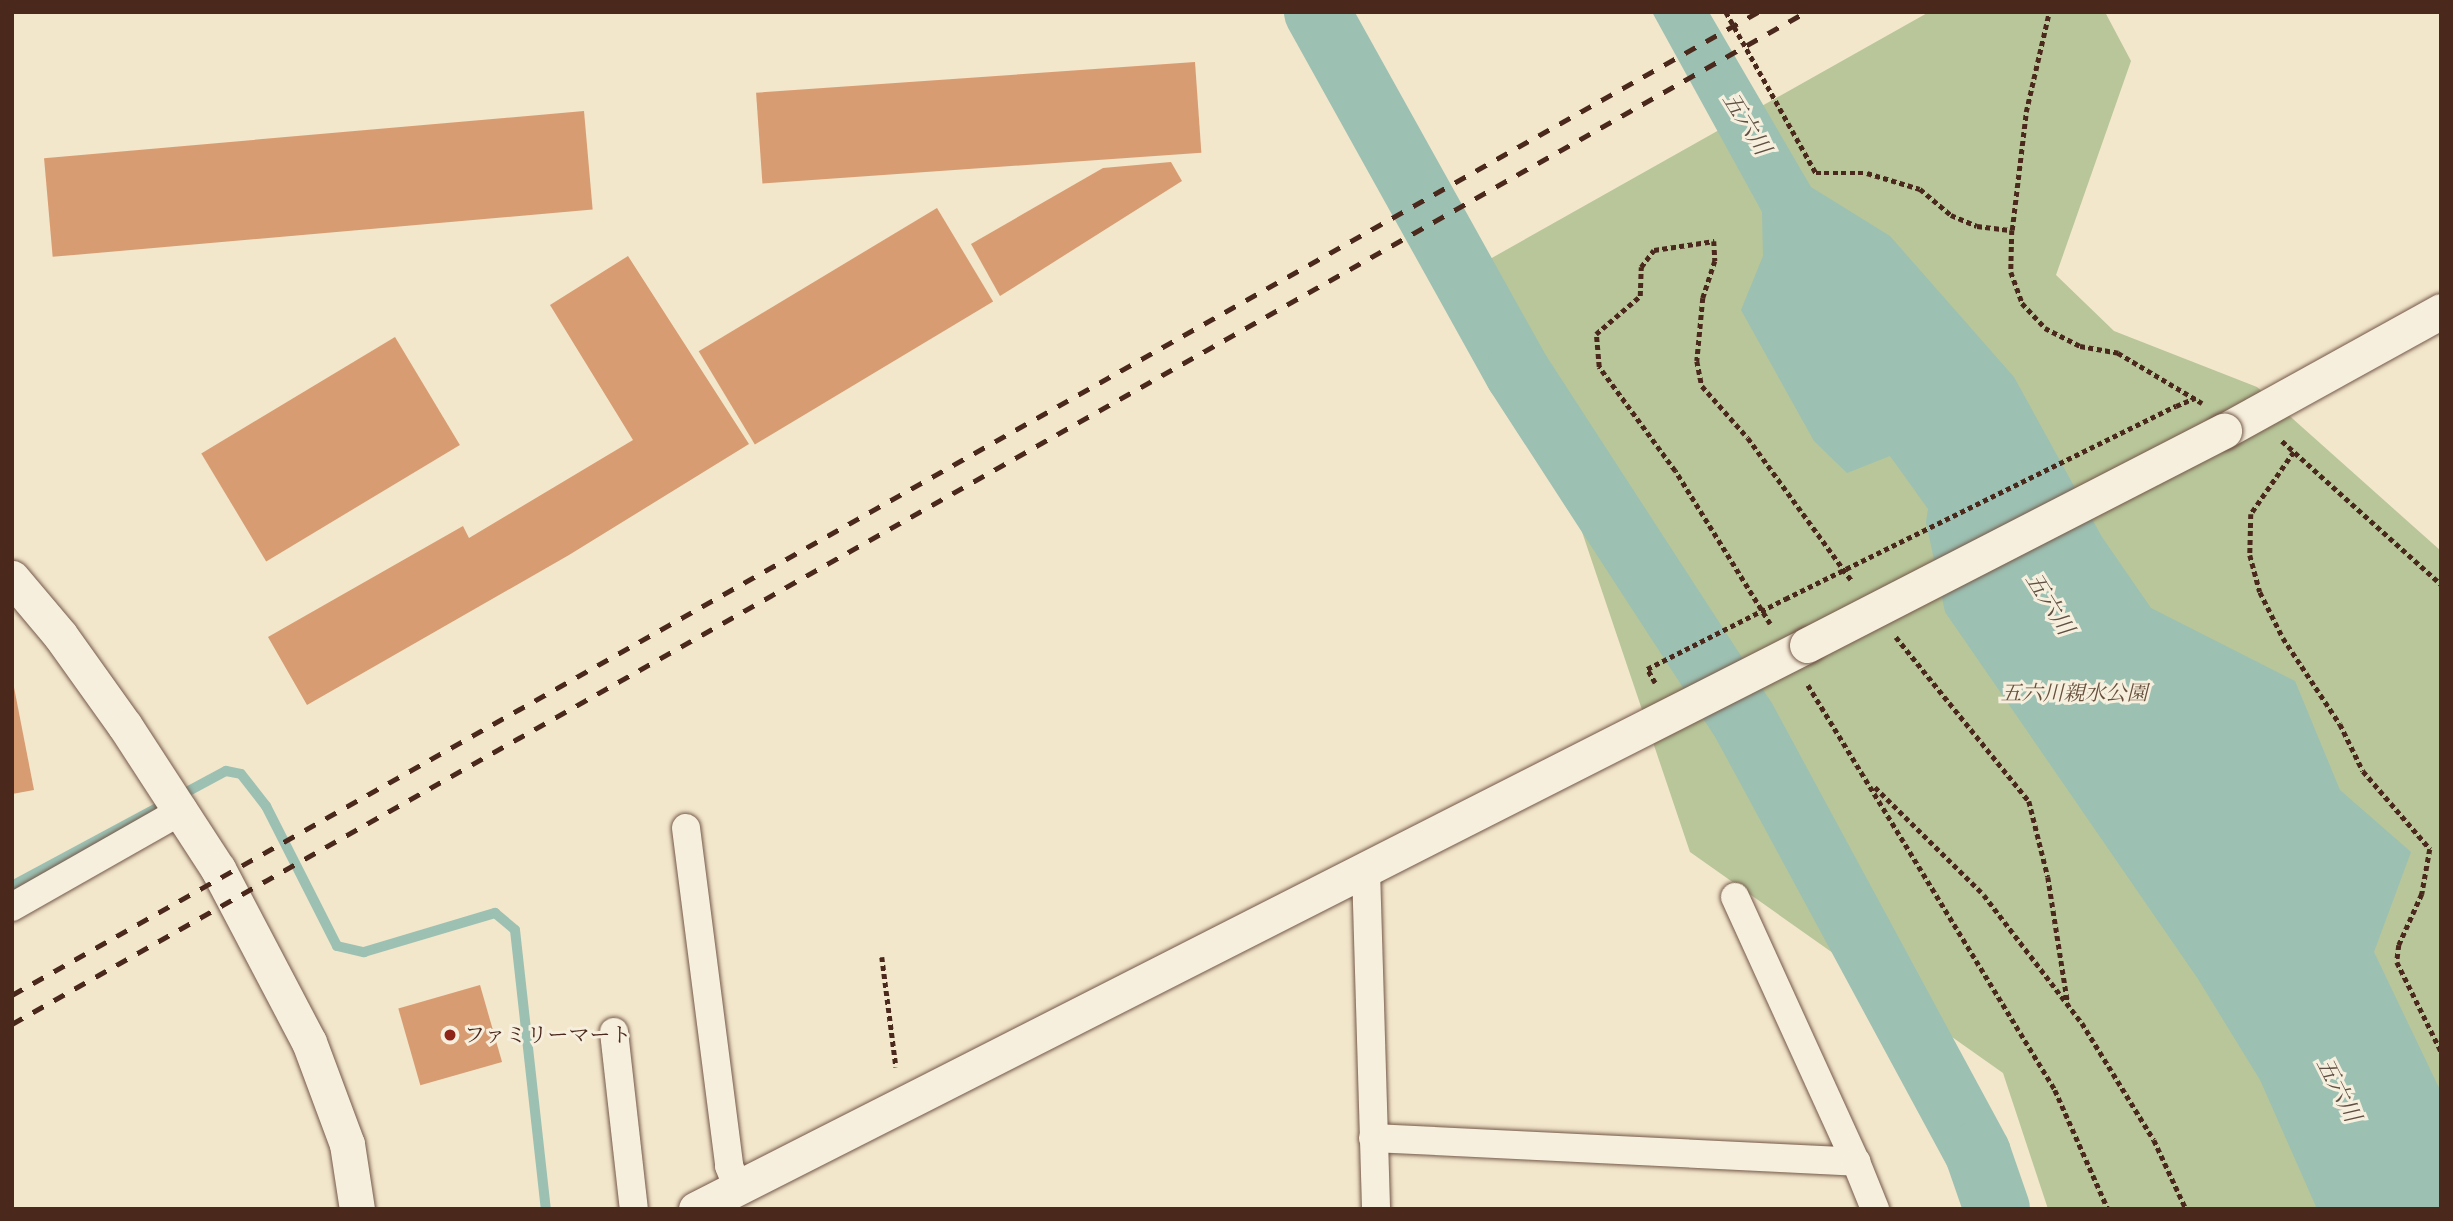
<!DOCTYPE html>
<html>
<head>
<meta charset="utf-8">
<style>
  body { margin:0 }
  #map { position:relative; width:2453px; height:1221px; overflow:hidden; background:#f2e6cb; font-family:"IM FELL French Canon","Noto Serif JP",serif }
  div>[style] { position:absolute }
  .green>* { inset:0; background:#b8c69a }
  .water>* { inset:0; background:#9cc0b2 }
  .stream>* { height:10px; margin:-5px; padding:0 5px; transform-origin:5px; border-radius:5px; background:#9cc0b2 }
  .river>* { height:66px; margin:-33px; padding:0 33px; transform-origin:33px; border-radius:33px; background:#9cc0b2 }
  .building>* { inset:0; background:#d89c72; transform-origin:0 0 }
  .path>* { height:4.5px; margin-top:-2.25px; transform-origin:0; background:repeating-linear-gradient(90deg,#4a291c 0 5px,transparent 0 8.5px) }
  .roads { filter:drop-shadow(0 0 2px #745848) drop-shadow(0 0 2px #745848) }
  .minor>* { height:28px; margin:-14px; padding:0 14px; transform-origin:14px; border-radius:14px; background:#f7efdd }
  .tertiary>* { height:35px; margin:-17.5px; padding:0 17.5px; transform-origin:17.5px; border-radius:17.5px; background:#f7efdd }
  .rail>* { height:5px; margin-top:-2.5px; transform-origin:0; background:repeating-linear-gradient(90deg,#4a291c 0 12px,transparent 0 24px) }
  .path-bridge>* { height:4.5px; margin-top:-2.25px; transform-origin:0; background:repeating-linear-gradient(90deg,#4a291c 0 5px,transparent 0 8.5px) }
  .bridges { filter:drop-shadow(0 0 2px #745848) drop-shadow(0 0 2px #745848) }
  .tertiary-bridge>* { height:35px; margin:-17.5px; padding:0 17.5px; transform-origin:17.5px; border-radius:17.5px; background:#f7efdd }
  .dots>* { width:19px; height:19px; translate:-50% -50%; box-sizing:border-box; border:4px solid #f7efdd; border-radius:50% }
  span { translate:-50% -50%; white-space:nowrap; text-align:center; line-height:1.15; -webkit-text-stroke:6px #f7efdd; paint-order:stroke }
  .park-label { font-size:21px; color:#66503c; font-style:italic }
  .poi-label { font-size:21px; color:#4a291c }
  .left { translate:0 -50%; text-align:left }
  .water-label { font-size:23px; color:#5e4f42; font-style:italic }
  .frame { position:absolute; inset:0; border:14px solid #4a291c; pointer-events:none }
</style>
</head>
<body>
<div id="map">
  <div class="green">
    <i style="clip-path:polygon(1929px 12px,2105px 12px,2131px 61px,2056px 275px,2114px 331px,2257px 387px,2441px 551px,2441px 1209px,2048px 1209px,2003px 1073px,1690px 852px,1490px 259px)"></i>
  </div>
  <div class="water">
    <i style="clip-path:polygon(1652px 12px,1709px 12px,1811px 187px,1890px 236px,2014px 377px,2102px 537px,2151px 608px,2295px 681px,2340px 790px,2411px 852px,2374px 952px,2441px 1092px,2441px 1209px,2317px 1209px,2260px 1080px,2198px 979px,1945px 612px,1926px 522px,1928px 509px,1890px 456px,1847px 473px,1814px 441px,1741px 310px,1763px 256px,1762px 212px)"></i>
  </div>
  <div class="stream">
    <i style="left:12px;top:886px;width:243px;rotate:-28.3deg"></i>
    <i style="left:226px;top:771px;width:15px;rotate:11deg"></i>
    <i style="left:241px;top:774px;width:41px;rotate:52deg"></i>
    <i style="left:266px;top:806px;width:157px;rotate:63.1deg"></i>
    <i style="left:337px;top:946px;width:28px;rotate:13deg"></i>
    <i style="left:364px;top:952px;width:137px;rotate:-16.6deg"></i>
    <i style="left:495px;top:913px;width:26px;rotate:40deg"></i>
    <i style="left:515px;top:930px;width:281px;rotate:83.7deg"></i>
  </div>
  <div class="river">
    <i style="left:1317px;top:12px;width:413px;rotate:60.9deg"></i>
    <i style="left:1518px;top:373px;width:413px;rotate:57deg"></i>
    <i style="left:1743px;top:719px;width:494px;rotate:61.6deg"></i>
    <i style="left:1978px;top:1154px;width:58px;rotate:70.9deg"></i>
  </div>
  <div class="building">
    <i style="left:1195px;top:62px;width:91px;height:440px;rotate:86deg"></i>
    <i style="left:584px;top:111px;width:99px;height:542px;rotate:85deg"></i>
    <i style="clip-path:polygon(1171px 162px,1182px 181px,1000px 296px,971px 244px,1103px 168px)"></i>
    <i style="left:937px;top:208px;width:109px;height:278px;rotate:59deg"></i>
    <i style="clip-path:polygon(628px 256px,749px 444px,569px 555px,307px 705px,268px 637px,463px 526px,469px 538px,633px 440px,550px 305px)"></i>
    <i style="left:395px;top:337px;width:126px;height:226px;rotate:59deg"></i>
    <i style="clip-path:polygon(12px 677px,34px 790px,12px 794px)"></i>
    <i style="left:480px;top:985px;width:80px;height:85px;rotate:74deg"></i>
  </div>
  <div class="path">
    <i style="left:1726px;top:12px;width:184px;rotate:60.8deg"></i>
    <i style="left:1816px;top:173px;width:51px"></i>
    <i style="left:1867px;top:173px;width:55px;rotate:16.8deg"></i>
    <i style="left:1920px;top:189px;width:40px;rotate:40deg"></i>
    <i style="left:1951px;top:215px;width:28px;rotate:23deg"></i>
    <i style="left:1977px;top:226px;width:35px;rotate:7deg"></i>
    <i style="left:2012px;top:230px;width:119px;rotate:-83.2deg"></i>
    <i style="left:2026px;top:112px;width:103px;rotate:-77deg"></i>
    <i style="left:2012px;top:230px;width:42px;rotate:91.4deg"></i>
    <i style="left:2011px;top:272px;width:33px;rotate:70deg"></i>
    <i style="left:2022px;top:303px;width:34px;rotate:47deg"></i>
    <i style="left:2045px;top:328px;width:39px;rotate:27deg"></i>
    <i style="left:2080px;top:346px;width:39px;rotate:10deg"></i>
    <i style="left:2118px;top:353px;width:98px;rotate:30.8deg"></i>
    <i style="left:2176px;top:406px;width:21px;rotate:-23deg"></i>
    <i style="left:2282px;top:441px;width:214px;rotate:42deg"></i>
    <i style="left:2294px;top:452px;width:75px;rotate:124.7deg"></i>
    <i style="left:2251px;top:514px;width:41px;rotate:91.4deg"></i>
    <i style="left:2250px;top:555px;width:38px;rotate:75deg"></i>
    <i style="left:2260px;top:592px;width:51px;rotate:63.4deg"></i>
    <i style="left:2283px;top:638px;width:103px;rotate:56.5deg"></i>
    <i style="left:2340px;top:724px;width:52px;rotate:63.9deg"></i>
    <i style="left:2363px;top:771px;width:103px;rotate:49.3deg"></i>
    <i style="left:2430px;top:849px;width:46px;rotate:100.1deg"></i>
    <i style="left:2422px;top:894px;width:56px;rotate:114.3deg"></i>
    <i style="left:2399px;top:945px;width:17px;rotate:97deg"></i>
    <i style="left:2397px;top:962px;width:99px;rotate:63.7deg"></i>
    <i style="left:1770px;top:624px;width:180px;rotate:-121.8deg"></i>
    <i style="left:1675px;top:471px;width:129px;rotate:-126.2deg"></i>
    <i style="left:1599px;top:367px;width:33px;rotate:-95deg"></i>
    <i style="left:1596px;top:334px;width:58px;rotate:-40.8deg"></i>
    <i style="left:1640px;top:296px;width:29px;rotate:-88deg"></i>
    <i style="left:1641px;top:267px;width:21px;rotate:-53deg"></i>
    <i style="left:1654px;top:250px;width:61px;rotate:-8.5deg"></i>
    <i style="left:1714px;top:241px;width:20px;rotate:87deg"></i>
    <i style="left:1715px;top:261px;width:39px;rotate:108deg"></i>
    <i style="left:1703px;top:298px;width:63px;rotate:95.4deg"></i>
    <i style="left:1697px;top:361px;width:25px;rotate:79deg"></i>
    <i style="left:1702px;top:386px;width:69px;rotate:48.5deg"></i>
    <i style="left:1748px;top:438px;width:177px;rotate:54deg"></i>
    <i style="left:1896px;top:637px;width:211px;rotate:51deg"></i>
    <i style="left:2029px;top:801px;width:78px;rotate:76deg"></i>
    <i style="left:2048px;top:877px;width:129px;rotate:81.1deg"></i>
    <i style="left:1655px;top:683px;width:16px;rotate:-120deg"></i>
    <i style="left:1647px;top:669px;width:155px;rotate:-26.9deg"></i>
    <i style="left:1808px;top:685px;width:474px;rotate:58.6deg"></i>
    <i style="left:2055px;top:1090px;width:130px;rotate:66deg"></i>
    <i style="left:1875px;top:787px;width:153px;rotate:44.7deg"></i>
    <i style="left:1984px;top:895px;width:161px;rotate:52.6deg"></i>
    <i style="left:2082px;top:1023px;width:137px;rotate:58.4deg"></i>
    <i style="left:2154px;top:1140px;width:76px;rotate:65.1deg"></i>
    <i style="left:882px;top:957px;width:111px;rotate:82.7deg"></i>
  </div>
  <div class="roads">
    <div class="minor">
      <i style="left:686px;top:828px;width:341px;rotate:82.7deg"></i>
      <i style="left:729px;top:1166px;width:24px;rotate:68deg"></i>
      <i style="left:1366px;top:870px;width:339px;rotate:88.3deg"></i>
      <i style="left:1735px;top:897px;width:291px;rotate:65.5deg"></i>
      <i style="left:12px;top:907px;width:197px;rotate:-29.6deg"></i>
      <i style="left:614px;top:1032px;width:178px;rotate:83.6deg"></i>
      <i style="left:1373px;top:1138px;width:484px;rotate:2.8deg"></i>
      <i style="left:1856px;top:1162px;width:51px;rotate:68deg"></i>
    </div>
    <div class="tertiary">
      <i style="left:2224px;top:431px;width:248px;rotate:-28.9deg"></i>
      <i style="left:12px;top:578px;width:75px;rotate:49.9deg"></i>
      <i style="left:60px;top:635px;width:112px;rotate:54.5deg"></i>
      <i style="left:125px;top:726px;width:171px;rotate:57deg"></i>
      <i style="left:218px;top:869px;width:195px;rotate:62.3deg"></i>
      <i style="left:309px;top:1042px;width:109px;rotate:69.6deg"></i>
      <i style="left:347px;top:1144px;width:66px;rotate:81.3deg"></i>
      <i style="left:696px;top:1209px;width:1246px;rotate:-26.91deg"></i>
    </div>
  </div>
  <div class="rail">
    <i style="left:12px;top:995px;width:2004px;rotate:-29.38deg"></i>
    <i style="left:12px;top:1024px;width:2060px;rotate:-29.43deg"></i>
  </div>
  <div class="path-bridge">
    <i style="left:1785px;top:599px;width:436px;rotate:-26.3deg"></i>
  </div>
  <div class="bridges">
    <div class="tertiary-bridge">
      <i style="left:1807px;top:645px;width:469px;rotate:-27.2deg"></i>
    </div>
  </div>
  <div class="dots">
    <i style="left:450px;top:1035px;background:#8f2418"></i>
  </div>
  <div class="park-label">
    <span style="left:2074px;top:693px">五六川親水公園</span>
  </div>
  <div class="poi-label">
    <span class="left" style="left:464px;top:1035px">ファミリーマート</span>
  </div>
  <div class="water-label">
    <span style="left:1746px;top:124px;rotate:58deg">五六川</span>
    <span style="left:2049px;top:604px;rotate:58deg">五六川</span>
    <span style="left:2338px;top:1090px;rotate:63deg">五六川</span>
  </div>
  <div class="frame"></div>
</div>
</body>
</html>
